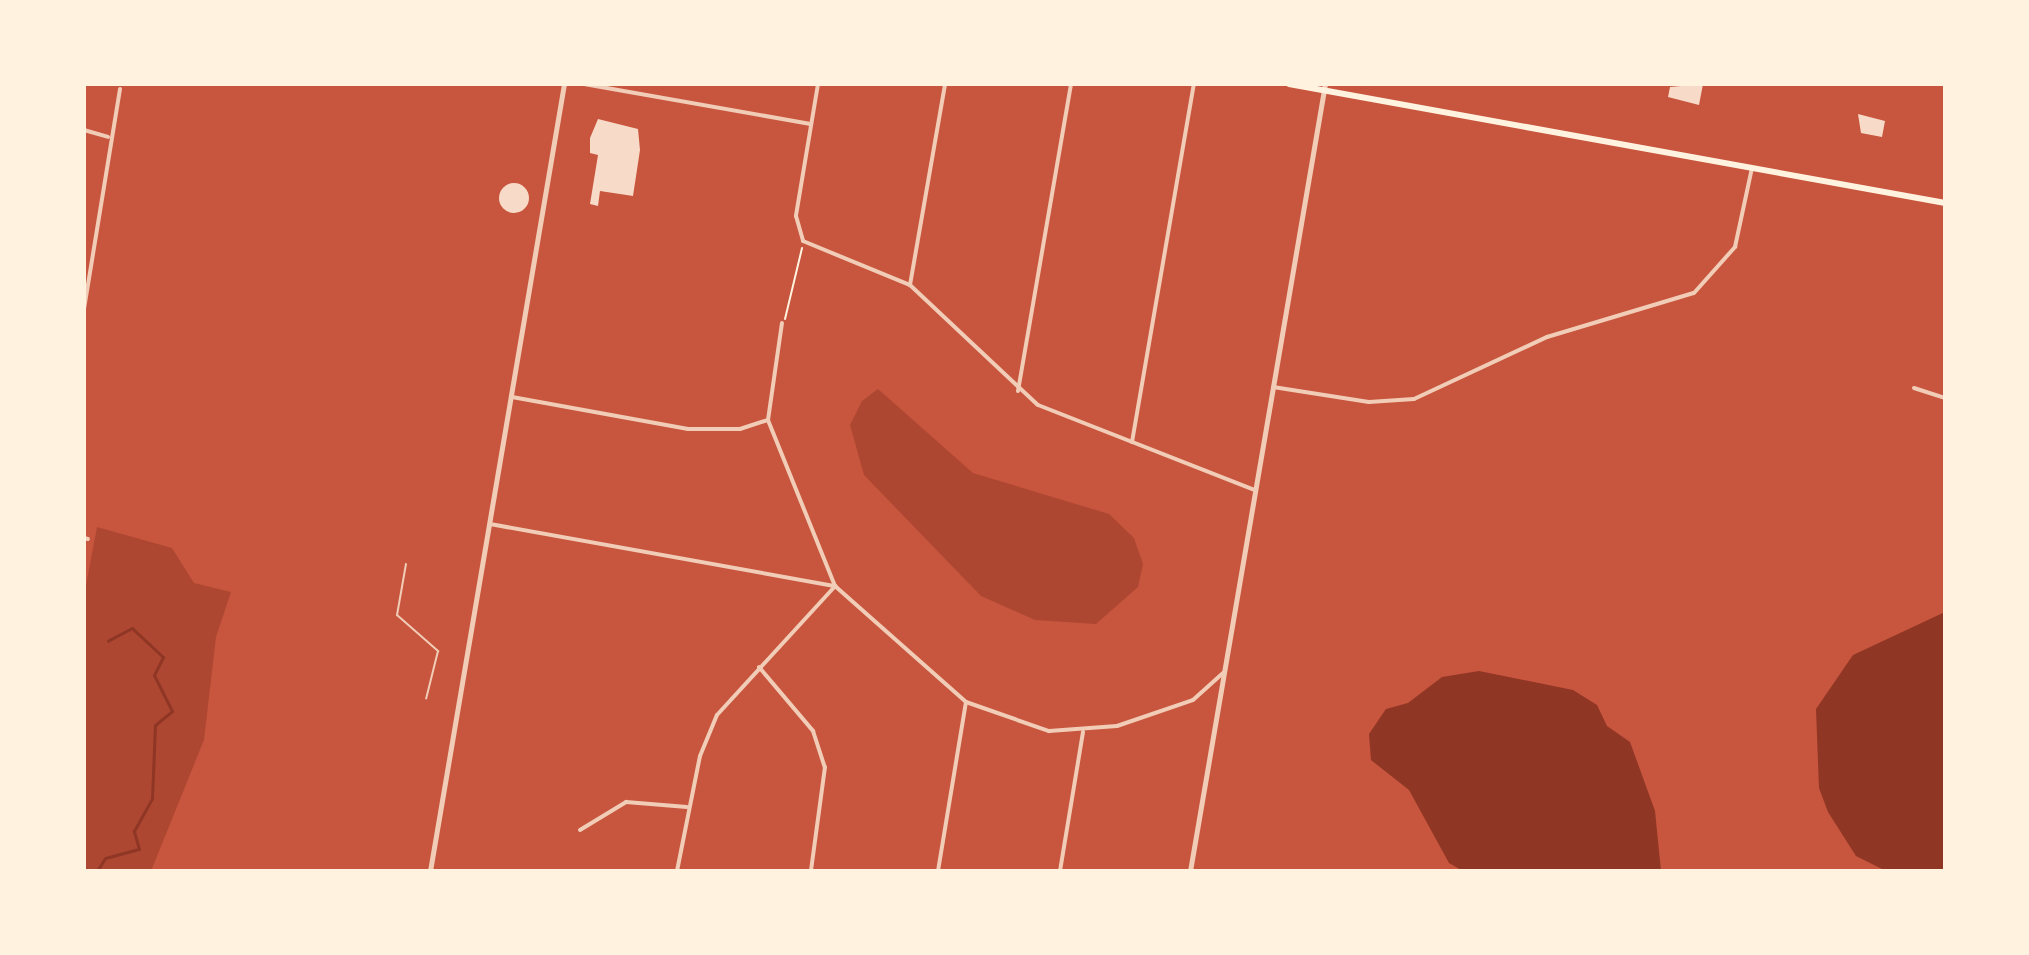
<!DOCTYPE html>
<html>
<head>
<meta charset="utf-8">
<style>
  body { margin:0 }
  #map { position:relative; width:2029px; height:955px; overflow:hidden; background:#c8553d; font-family:"Exo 2",sans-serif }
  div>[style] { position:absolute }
  .green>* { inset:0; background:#ae4732 }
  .water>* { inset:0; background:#8f3625 }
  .stream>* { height:3px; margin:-1.5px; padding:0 1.5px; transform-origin:1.5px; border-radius:1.5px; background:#8f3625 }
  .building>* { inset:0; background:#f7dbc8 }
  .round { border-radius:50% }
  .path>* { height:2px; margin:-1px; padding:0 1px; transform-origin:1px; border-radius:1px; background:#fff3e0 }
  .service>* { height:2px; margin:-1px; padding:0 1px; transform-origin:1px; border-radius:1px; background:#f1ccb7 }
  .minor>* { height:4px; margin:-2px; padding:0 2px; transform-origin:2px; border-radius:2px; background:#f1ccb7 }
  .tertiary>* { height:5px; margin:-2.5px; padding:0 2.5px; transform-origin:2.5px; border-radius:2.5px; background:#f1ccb7 }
  .secondary>* { height:6px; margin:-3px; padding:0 3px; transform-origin:3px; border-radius:3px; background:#fff3e0 }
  span { translate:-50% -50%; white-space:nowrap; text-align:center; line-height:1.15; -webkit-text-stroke:7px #fff3e0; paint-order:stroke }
  .frame { position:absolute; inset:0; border:86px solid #fff3e0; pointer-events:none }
</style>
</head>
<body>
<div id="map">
  <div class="green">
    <i style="clip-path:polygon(878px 389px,973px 473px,1109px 514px,1134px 538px,1143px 564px,1138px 587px,1096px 624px,1035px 620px,981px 596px,864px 475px,850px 425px,862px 401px)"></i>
    <i style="clip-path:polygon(97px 527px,172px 548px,194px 583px,231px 592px,216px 637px,204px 740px,151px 871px,84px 871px,84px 596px)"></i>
  </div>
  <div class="water">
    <i style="clip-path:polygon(1945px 612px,1945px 871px,1886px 871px,1856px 856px,1828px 812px,1819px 788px,1816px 709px,1853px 655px)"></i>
    <i style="clip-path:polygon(1479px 671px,1573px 690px,1597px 705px,1607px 726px,1630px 742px,1655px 811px,1661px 871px,1463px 871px,1449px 863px,1409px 790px,1371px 760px,1369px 734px,1386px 709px,1408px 703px,1442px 677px)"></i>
  </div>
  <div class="stream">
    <i style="left:97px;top:871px;width:15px;rotate:-58deg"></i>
    <i style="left:105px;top:858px;width:35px;rotate:-15deg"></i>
    <i style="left:139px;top:849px;width:19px;rotate:-106deg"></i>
    <i style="left:134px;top:831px;width:37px;rotate:-61deg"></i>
    <i style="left:152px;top:799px;width:74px;rotate:-87.7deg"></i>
    <i style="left:155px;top:725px;width:22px;rotate:-39deg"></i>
    <i style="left:172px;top:711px;width:40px;rotate:-116.6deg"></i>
    <i style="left:154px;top:675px;width:20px;rotate:-63deg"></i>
    <i style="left:163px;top:657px;width:42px;rotate:-136.9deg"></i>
    <i style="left:132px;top:628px;width:27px;rotate:152deg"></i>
  </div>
  <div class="building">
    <i style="clip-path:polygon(1703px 84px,1699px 105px,1668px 97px,1670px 87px)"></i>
    <i style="clip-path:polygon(1858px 114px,1885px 121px,1882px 137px,1861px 133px)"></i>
    <i style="clip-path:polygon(598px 119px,638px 129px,640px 150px,633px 196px,600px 191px,598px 206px,590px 204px,598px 155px,590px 153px,590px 138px)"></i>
    <i class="round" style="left:499px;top:183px;width:30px;height:30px"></i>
  </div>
  <div class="path">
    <i style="left:785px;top:319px;width:73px;rotate:-76.5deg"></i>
  </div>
  <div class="service">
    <i style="left:406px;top:564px;width:52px;rotate:100deg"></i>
    <i style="left:397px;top:615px;width:55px;rotate:41.3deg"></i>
    <i style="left:438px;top:651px;width:49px;rotate:104deg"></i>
  </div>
  <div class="minor">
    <i style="left:584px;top:84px;width:230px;rotate:10deg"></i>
    <i style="left:818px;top:84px;width:134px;rotate:99.5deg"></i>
    <i style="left:796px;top:216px;width:26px;rotate:74deg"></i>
    <i style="left:803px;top:241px;width:116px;rotate:22.4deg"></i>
    <i style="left:910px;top:285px;width:175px;rotate:43.2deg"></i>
    <i style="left:1038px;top:405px;width:233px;rotate:21.4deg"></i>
    <i style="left:84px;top:130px;width:25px;rotate:16deg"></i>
    <i style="left:910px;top:285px;width:204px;rotate:-80.1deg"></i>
    <i style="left:84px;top:309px;width:223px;rotate:-80.7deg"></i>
    <i style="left:1273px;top:387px;width:97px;rotate:8.9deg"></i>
    <i style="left:1369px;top:402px;width:45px;rotate:-3.8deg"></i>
    <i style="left:1414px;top:399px;width:147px;rotate:-25deg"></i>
    <i style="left:1547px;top:337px;width:153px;rotate:-16.7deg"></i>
    <i style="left:1694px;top:293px;width:62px;rotate:-48.3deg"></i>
    <i style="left:1735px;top:247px;width:81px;rotate:-77.9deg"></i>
    <i style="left:1914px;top:388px;width:33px;rotate:18deg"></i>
    <i style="left:1018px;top:391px;width:312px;rotate:-80.2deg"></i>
    <i style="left:512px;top:397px;width:179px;rotate:10.3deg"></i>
    <i style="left:688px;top:429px;width:52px"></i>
    <i style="left:740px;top:429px;width:29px;rotate:-18deg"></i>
    <i style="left:1132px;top:442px;width:363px;rotate:-80.2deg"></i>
    <i style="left:490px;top:524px;width:351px;rotate:10.2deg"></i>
    <i style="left:835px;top:586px;width:175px;rotate:41.5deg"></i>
    <i style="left:966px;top:702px;width:88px;rotate:19.3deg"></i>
    <i style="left:1049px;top:731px;width:68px;rotate:-4.2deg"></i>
    <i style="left:1117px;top:726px;width:80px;rotate:-18.9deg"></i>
    <i style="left:1193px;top:700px;width:40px;rotate:-42deg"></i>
    <i style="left:84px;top:538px;width:4px;rotate:14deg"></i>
    <i style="left:759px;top:667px;width:84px;rotate:49.8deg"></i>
    <i style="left:813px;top:731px;width:38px;rotate:72deg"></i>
    <i style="left:825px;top:767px;width:105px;rotate:97.7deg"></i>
    <i style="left:580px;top:830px;width:54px;rotate:-31.3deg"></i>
    <i style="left:626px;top:802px;width:61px;rotate:4.7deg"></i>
    <i style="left:677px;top:871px;width:117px;rotate:-78.7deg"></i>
    <i style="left:700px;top:756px;width:44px;rotate:-67.5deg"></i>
    <i style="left:717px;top:715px;width:175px;rotate:-47.5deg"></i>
    <i style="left:835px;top:586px;width:179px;rotate:-112deg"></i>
    <i style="left:768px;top:420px;width:98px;rotate:-81.8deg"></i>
    <i style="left:938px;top:871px;width:171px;rotate:-80.6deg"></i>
    <i style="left:1060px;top:871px;width:141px;rotate:-80.6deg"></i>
  </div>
  <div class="tertiary">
    <i style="left:430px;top:871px;width:798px;rotate:-80.34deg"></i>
    <i style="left:1190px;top:871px;width:798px;rotate:-80.27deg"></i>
  </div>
  <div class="secondary">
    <i style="left:1289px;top:84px;width:667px;rotate:10.28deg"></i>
  </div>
  <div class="frame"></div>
</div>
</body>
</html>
